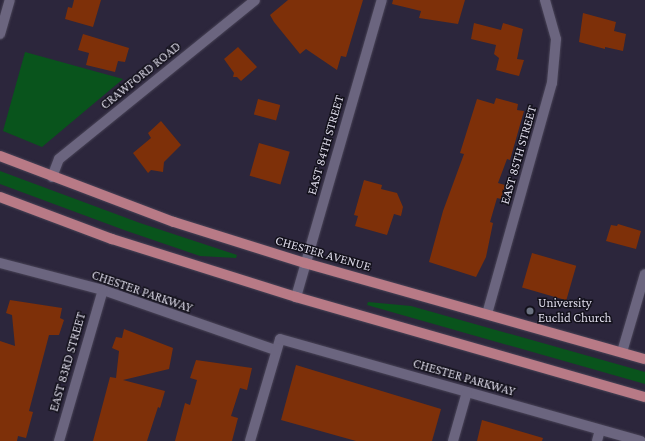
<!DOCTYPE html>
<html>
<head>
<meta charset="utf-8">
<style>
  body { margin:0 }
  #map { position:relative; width:645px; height:441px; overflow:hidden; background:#2c263c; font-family:"Crimson Pro",serif }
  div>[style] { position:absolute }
  .green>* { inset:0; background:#09541c }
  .building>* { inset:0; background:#7e3009; transform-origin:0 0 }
  .roads { filter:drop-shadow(0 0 1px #484356) drop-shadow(0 0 1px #484356) }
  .street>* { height:10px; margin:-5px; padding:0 5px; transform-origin:5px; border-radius:5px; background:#6b657f }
  .primary>* { height:10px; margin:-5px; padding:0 5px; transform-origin:5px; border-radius:5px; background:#b87a86 }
  .dots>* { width:11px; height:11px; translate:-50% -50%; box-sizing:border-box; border:2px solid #13111b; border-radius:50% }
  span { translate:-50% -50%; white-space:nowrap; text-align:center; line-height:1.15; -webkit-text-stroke:3px #13111b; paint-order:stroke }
  .street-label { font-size:13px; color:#dcd9e8 }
  .poi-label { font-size:13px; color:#dcd9e8 }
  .left { translate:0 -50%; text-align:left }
</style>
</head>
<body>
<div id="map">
  <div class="green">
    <i style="clip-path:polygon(25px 52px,123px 79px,42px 147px,3px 131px)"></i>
    <i style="clip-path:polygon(0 171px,140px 223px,237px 255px,236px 258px,200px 256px,124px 230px,0 184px)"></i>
    <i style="clip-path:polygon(368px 302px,411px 306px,645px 372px,645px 384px,367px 305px)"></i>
  </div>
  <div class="building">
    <i style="clip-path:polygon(74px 0,101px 0,93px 27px,65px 19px,68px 7px,72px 8px)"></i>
    <i style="clip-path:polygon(288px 0,363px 0,346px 57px,341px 56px,337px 70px,306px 49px,300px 54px,274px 22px,270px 15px)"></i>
    <i style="clip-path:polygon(393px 0,465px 0,458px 24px,419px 18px,421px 11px,392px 4px)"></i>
    <i style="clip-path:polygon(583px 13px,616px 22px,614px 31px,626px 34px,623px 51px,605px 47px,605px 49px,579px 42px)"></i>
    <i style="clip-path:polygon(474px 23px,501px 30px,503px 23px,523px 29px,517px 59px,524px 60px,519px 76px,496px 70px,499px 58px,494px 54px,496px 45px,471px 39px)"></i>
    <i style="clip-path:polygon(83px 34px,129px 48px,125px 62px,118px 61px,115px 72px,86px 65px,89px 53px,78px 50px)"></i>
    <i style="clip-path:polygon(238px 47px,257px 67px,241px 81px,237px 77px,233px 77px,234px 73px,224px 59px)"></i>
    <i style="clip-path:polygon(496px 98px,518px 104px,517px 110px,524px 111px,510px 160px,507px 159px,498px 183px,505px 185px,501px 199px,497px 198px,490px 222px,493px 223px,486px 257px,476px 277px,429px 262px,443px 211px,464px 154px,460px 153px,477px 99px,494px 104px)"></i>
    <i style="left:258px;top:99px;width:23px;height:16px;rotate:15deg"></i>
    <i style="clip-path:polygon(161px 121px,181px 145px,164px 162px,163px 172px,151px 170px,148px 173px,133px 153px,151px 138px,148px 133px)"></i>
    <i style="left:259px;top:143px;width:32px;height:34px;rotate:16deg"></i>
    <i style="clip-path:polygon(364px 180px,382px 185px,381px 189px,397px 193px,403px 207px,401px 216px,394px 214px,387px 235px,355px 226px,358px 216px,354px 215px)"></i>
    <i style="clip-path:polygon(618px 224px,641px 231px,636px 249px,606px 241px,611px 225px,617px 226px)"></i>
    <i style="left:532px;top:253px;width:46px;height:36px;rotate:16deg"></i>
    <i style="clip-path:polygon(10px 300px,62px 308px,60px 318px,64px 320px,59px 335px,49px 335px,29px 411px,33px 412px,26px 438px,18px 436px,17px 441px,0 441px,0 341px,15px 346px,12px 315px,6px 313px)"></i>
    <i style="clip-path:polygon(124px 329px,173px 348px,169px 369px,123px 380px,165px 391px,160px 408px,158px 407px,147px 441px,93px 441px,110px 377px,116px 378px,119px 351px,112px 348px,116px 337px,122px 338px)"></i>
    <i style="clip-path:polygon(196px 360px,252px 368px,247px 390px,240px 388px,231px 416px,238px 418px,232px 441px,175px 441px,185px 403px,190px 405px,197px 380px,190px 378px)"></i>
    <i style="clip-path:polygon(296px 365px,441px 409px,432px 441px,356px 441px,281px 420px)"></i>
    <i style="clip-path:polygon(482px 420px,543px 438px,542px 441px,477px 441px)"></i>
  </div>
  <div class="roads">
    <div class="street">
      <i style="left:0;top:34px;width:35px;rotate:-74deg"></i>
      <i style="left:52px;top:177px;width:19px;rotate:-69deg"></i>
      <i style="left:59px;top:159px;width:252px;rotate:-39deg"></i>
      <i style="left:0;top:263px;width:106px;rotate:14.7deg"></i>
      <i style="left:103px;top:290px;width:182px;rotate:19.2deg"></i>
      <i style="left:296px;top:297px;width:309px;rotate:-73.9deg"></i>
      <i style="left:487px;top:314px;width:240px;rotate:-74.3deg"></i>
      <i style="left:552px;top:83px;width:44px;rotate:-84.8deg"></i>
      <i style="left:556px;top:39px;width:41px;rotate:-105.8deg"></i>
      <i style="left:622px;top:352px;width:81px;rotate:-73.6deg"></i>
      <i style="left:59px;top:441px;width:157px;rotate:-73.8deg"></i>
      <i style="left:250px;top:441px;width:106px;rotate:-73.6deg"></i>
      <i style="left:280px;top:339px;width:375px;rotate:15.8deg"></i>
      <i style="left:453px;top:441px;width:51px;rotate:-74.1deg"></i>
      <i style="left:597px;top:441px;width:11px;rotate:-75deg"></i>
    </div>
    <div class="primary">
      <i style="left:0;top:156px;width:186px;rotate:20.8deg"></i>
      <i style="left:174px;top:222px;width:137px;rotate:17.4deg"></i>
      <i style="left:305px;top:263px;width:353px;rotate:15.8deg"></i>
      <i style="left:0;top:197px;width:120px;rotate:20.6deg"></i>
      <i style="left:112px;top:239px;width:193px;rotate:17.5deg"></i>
      <i style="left:296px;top:297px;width:363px;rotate:16deg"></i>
    </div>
  </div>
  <div class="dots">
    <i style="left:530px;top:311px;background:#6b7280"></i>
  </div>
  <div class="street-label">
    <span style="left:141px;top:76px;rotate:-39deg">CRAWFORD ROAD</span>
    <span style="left:326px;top:145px;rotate:-74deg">EAST 84TH STREET</span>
    <span style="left:519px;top:155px;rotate:-74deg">EAST 85TH STREET</span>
    <span style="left:323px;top:254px;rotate:16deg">CHESTER AVENUE</span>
    <span style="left:142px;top:292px;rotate:19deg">CHESTER PARKWAY</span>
    <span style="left:68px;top:362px;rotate:-74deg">EAST 83RD STREET</span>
    <span style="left:464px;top:378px;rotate:16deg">CHESTER PARKWAY</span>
  </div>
  <div class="poi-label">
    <span class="left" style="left:538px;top:311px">University<br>Euclid Church</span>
  </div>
</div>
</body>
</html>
